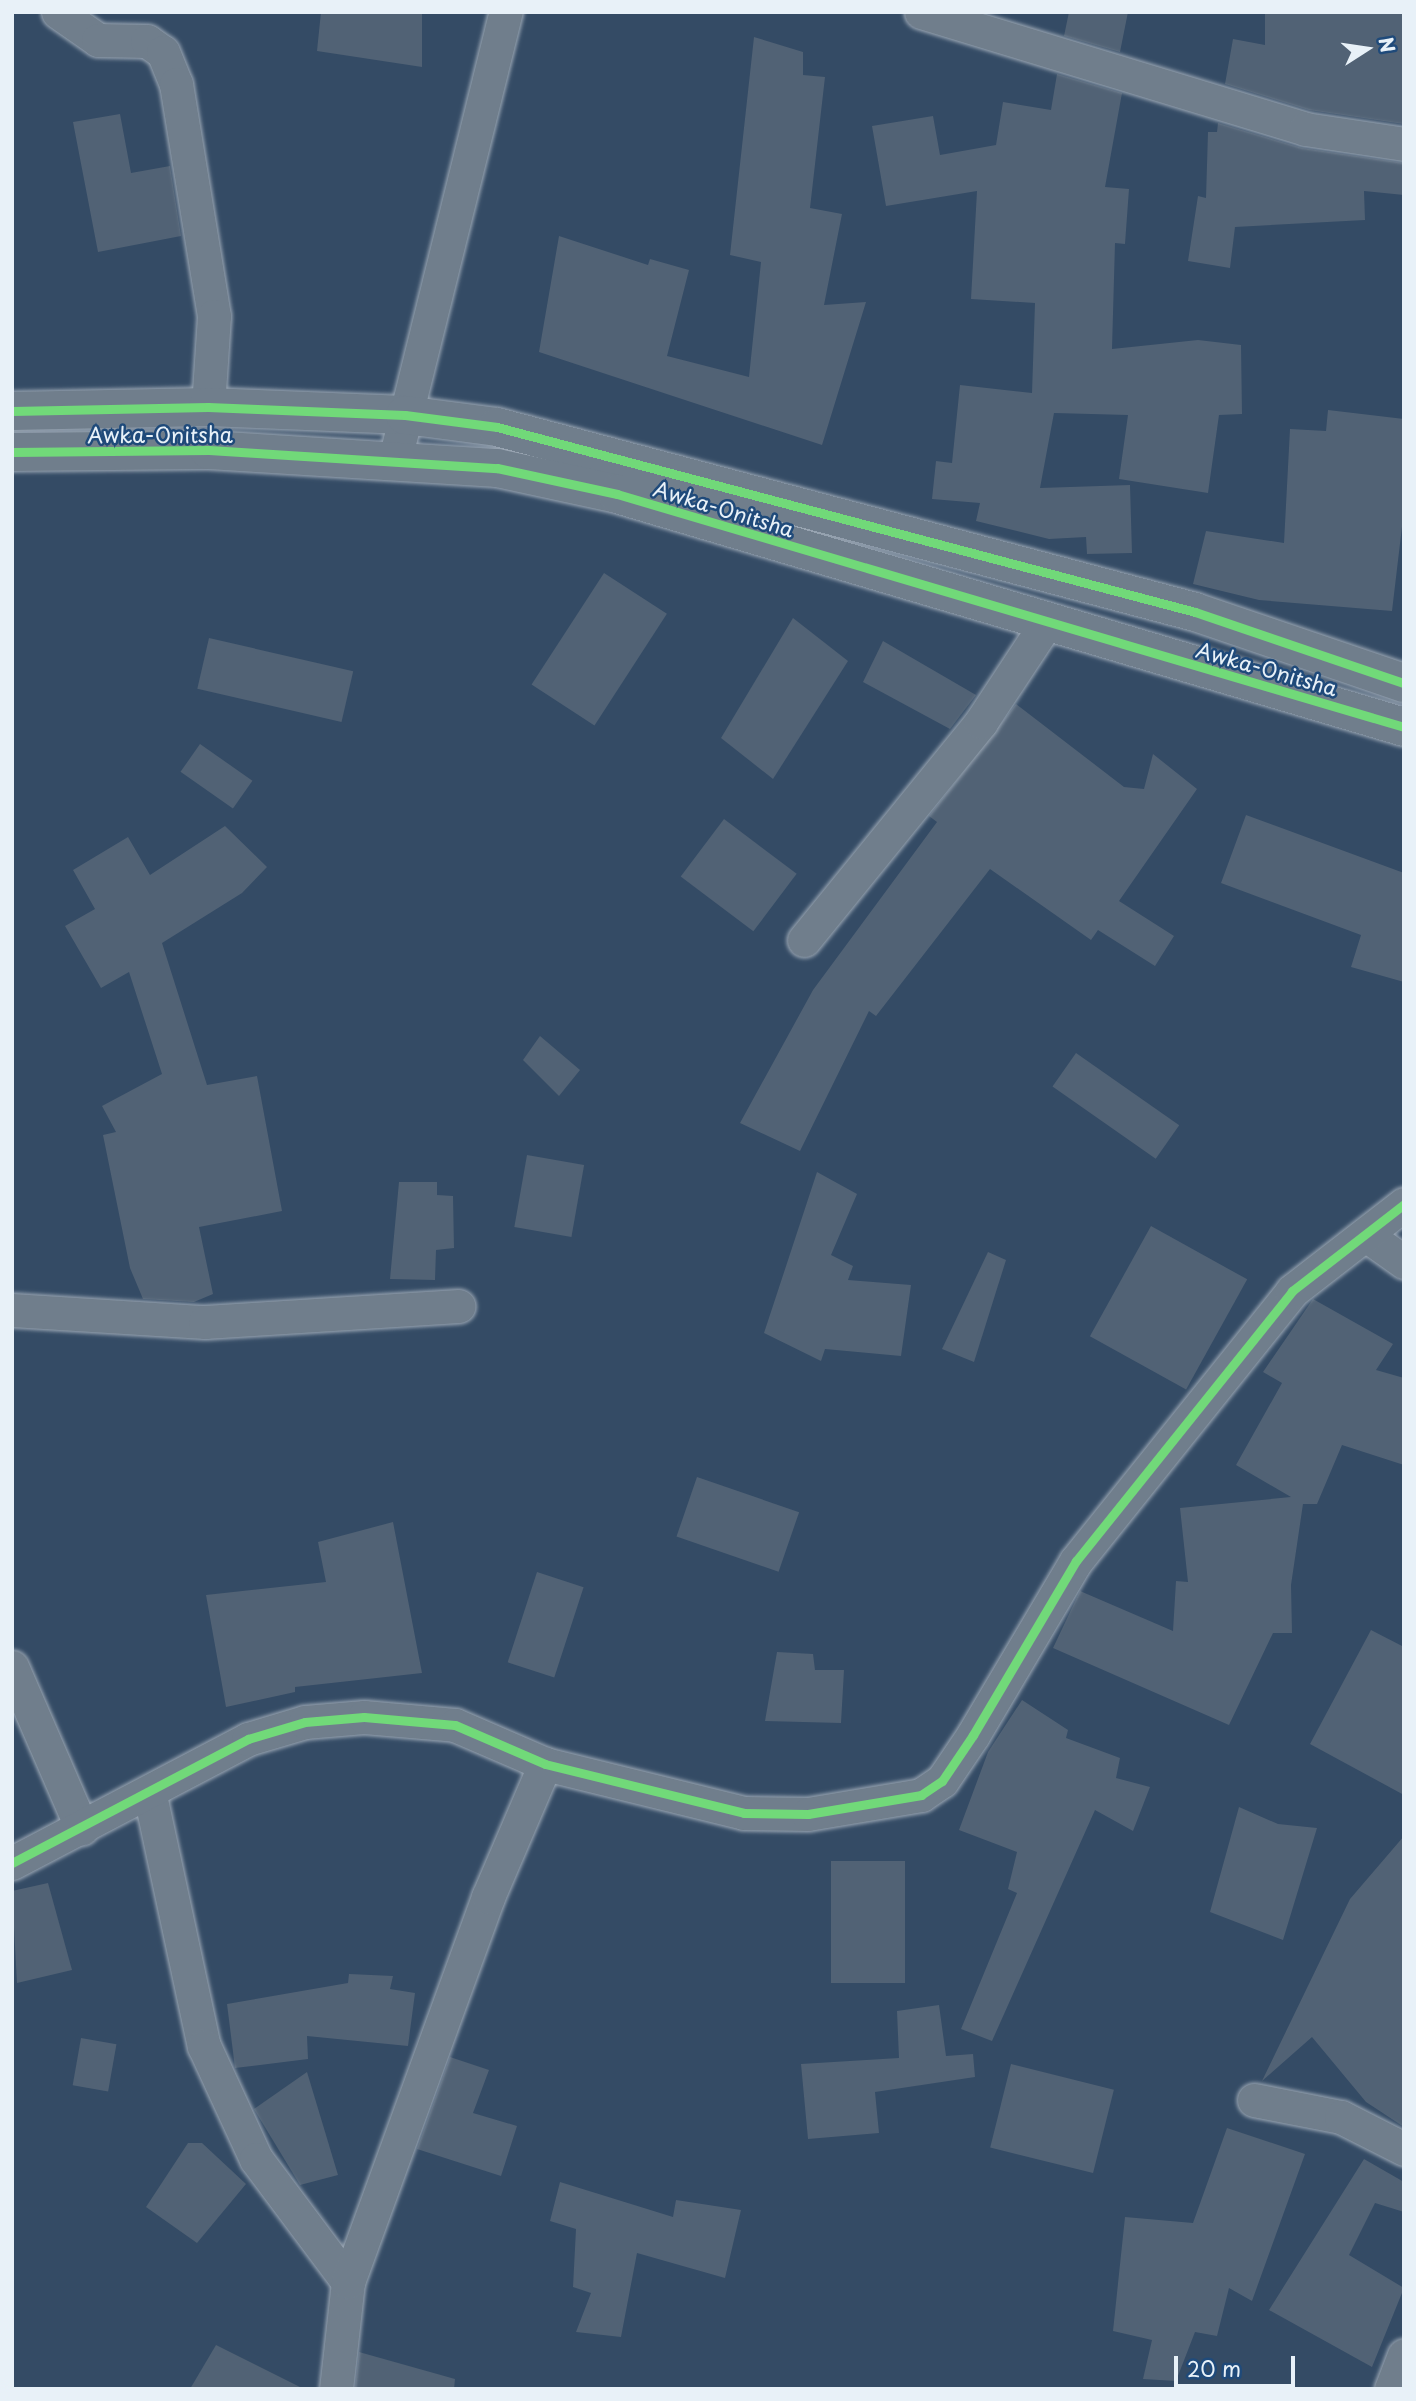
<!DOCTYPE html>
<html>
<head>
<meta charset="utf-8">
<style>
  body { margin:0 }
  #map { position:relative; width:1416px; height:2401px; overflow:hidden; background:#344b65; font-family:"Playpen Sans",sans-serif }
  div>[style] { position:absolute }
  .building>* { inset:0; background:#516275; transform-origin:0 0 }
  .roads { filter:drop-shadow(0 0 2px #9aa6b3) drop-shadow(0 0 2px #9aa6b3) }
  .minor>* { height:33px; margin:-16.5px; padding:0 16.5px; transform-origin:16.5px; border-radius:16.5px; background:#707e8c }
  .primary>* { height:38px; margin:-19px; padding:0 19px; transform-origin:19px; border-radius:19px; background:#707e8c }
  .cycleway>* { height:9px; margin:-4.5px; padding:0 4.5px; transform-origin:4.5px; border-radius:4.5px; background:#71d979 }
  span { translate:-50% -50%; white-space:nowrap; text-align:center; line-height:1.15; -webkit-text-stroke:5px #1f4a7a; paint-order:stroke }
  .street-label { font-size:21px; color:#e8f1f8 }
  .frame { position:absolute; inset:0; border:14px solid #e8f1f8; pointer-events:none }
  .north { position:absolute; left:1332px; top:14px; width:70px; height:70px; -webkit-text-stroke:5px #1f4a7a; paint-order:stroke; rotate:78deg; font-size:19px; font-weight:700; line-height:28px; text-align:center; color:#e8f1f8 }
  .north::after { content:''; display:block; margin:auto; width:24px; height:32px; background:#e8f1f8; clip-path:polygon(50% 0,100% 100%,50% 72%,0 100%) }
  .scale { position:absolute; left:1174px; top:2356px; width:121px; height:32px; box-sizing:border-box; border:4px solid #e8f1f8; border-top:0; padding-left:9px; font-size:21px; line-height:24px; white-space:nowrap; color:#e8f1f8; -webkit-text-stroke:5px #1f4a7a; paint-order:stroke }
</style>
</head>
<body>
<div id="map">
  <div class="building">
    <i style="clip-path:polygon(321px 12px,422px 12px,422px 67px,317px 51px)"></i>
    <i style="clip-path:polygon(1069px 12px,1128px 12px,1120px 52px,1064px 36px)"></i>
    <i style="clip-path:polygon(1265px 12px,1404px 12px,1404px 124px,1309px 110px,1225px 84px,1233px 39px,1265px 45px)"></i>
    <i style="clip-path:polygon(754px 37px,803px 52px,803px 75px,825px 77px,810px 208px,842px 214px,824px 305px,866px 302px,822px 445px,539px 352px,559px 236px,648px 265px,650px 259px,689px 270px,667px 356px,749px 377px,761px 262px,730px 255px)"></i>
    <i style="clip-path:polygon(1057px 74px,1122px 93px,1105px 187px,1129px 189px,1125px 244px,1115px 243px,1112px 349px,1198px 340px,1241px 345px,1242px 414px,1219px 415px,1208px 493px,1119px 479px,1128px 415px,1054px 413px,1040px 488px,1130px 485px,1132px 553px,1087px 554px,1086px 537px,1049px 539px,976px 521px,980px 503px,932px 499px,936px 461px,952px 463px,960px 385px,1032px 393px,1035px 303px,971px 299px,977px 191px,886px 206px,872px 126px,933px 116px,940px 155px,996px 145px,1003px 102px,1051px 110px)"></i>
    <i style="clip-path:polygon(120px 114px,131px 173px,170px 166px,181px 236px,98px 252px,73px 122px)"></i>
    <i style="clip-path:polygon(1218px 123px,1302px 148px,1404px 163px,1404px 195px,1364px 191px,1365px 220px,1235px 227px,1230px 268px,1188px 261px,1198px 196px,1206px 198px,1208px 132px,1217px 132px)"></i>
    <i style="clip-path:polygon(1328px 410px,1404px 419px,1404px 510px,1392px 611px,1259px 600px,1193px 584px,1206px 531px,1284px 543px,1290px 429px,1326px 431px)"></i>
    <i style="left:604px;top:573px;width:75px;height:133px;rotate:33deg"></i>
    <i style="clip-path:polygon(793px 618px,848px 661px,773px 779px,721px 738px)"></i>
    <i style="left:209px;top:638px;width:148px;height:52px;rotate:13deg"></i>
    <i style="clip-path:polygon(883px 641px,976px 695px,950px 729px,863px 682px)"></i>
    <i style="clip-path:polygon(1016px 704px,1124px 787px,1144px 789px,1153px 754px,1197px 789px,1119px 901px,1174px 936px,1155px 966px,1098px 930px,1091px 940px,990px 869px,876px 1016px,869px 1011px,800px 1151px,740px 1123px,813px 990px,937px 822px,929px 816px)"></i>
    <i style="left:200px;top:744px;width:64px;height:34px;rotate:35deg"></i>
    <i style="clip-path:polygon(1246px 815px,1404px 873px,1404px 982px,1351px 967px,1361px 935px,1221px 883px)"></i>
    <i style="left:724px;top:819px;width:91px;height:72px;rotate:37deg"></i>
    <i style="clip-path:polygon(225px 826px,267px 867px,242px 893px,162px 943px,207px 1085px,257px 1076px,282px 1211px,199px 1227px,213px 1294px,194px 1302px,143px 1299px,130px 1268px,103px 1135px,116px 1132px,102px 1106px,162px 1074px,129px 972px,101px 988px,65px 926px,95px 909px,73px 870px,128px 837px,150px 875px)"></i>
    <i style="clip-path:polygon(540px 1036px,580px 1070px,559px 1096px,523px 1060px)"></i>
    <i style="left:1076px;top:1053px;width:126px;height:41px;rotate:35deg"></i>
    <i style="left:527px;top:1155px;width:58px;height:73px;rotate:10deg"></i>
    <i style="clip-path:polygon(817px 1172px,857px 1194px,831px 1255px,853px 1266px,848px 1280px,911px 1285px,901px 1356px,825px 1349px,821px 1361px,764px 1333px)"></i>
    <i style="clip-path:polygon(399px 1182px,437px 1182px,437px 1195px,453px 1196px,454px 1248px,436px 1250px,435px 1280px,390px 1279px)"></i>
    <i style="left:1151px;top:1226px;width:110px;height:126px;rotate:29deg"></i>
    <i style="clip-path:polygon(988px 1252px,1006px 1260px,974px 1362px,942px 1349px)"></i>
    <i style="clip-path:polygon(1313px 1299px,1393px 1344px,1376px 1370px,1404px 1378px,1404px 1465px,1342px 1445px,1317px 1504px,1303px 1504px,1291px 1585px,1292px 1633px,1273px 1633px,1229px 1725px,1053px 1648px,1080px 1591px,1173px 1631px,1176px 1581px,1188px 1582px,1180px 1508px,1291px 1497px,1236px 1465px,1282px 1383px,1263px 1372px)"></i>
    <i style="left:697px;top:1477px;width:108px;height:63px;rotate:19deg"></i>
    <i style="clip-path:polygon(393px 1522px,422px 1673px,295px 1687px,295px 1692px,226px 1707px,206px 1595px,326px 1582px,318px 1542px)"></i>
    <i style="left:537px;top:1572px;width:49px;height:95px;rotate:18deg"></i>
    <i style="clip-path:polygon(1371px 1630px,1404px 1647px,1404px 1795px,1310px 1744px)"></i>
    <i style="clip-path:polygon(777px 1652px,813px 1654px,815px 1670px,844px 1670px,841px 1723px,765px 1721px)"></i>
    <i style="clip-path:polygon(1022px 1700px,1068px 1730px,1066px 1738px,1120px 1758px,1116px 1778px,1150px 1787px,1133px 1831px,1095px 1810px,992px 2041px,961px 2029px,1017px 1893px,1008px 1889px,1017px 1852px,959px 1830px,988px 1752px)"></i>
    <i style="clip-path:polygon(1239px 1807px,1278px 1824px,1317px 1828px,1283px 1940px,1210px 1912px)"></i>
    <i style="clip-path:polygon(1404px 1836px,1404px 2127px,1366px 2102px,1312px 2037px,1262px 2081px,1350px 1899px)"></i>
    <i style="left:905px;top:1861px;width:122px;height:74px;rotate:90deg"></i>
    <i style="clip-path:polygon(48px 1883px,72px 1970px,17px 1983px,12px 1891px)"></i>
    <i style="clip-path:polygon(349px 1974px,393px 1976px,390px 1989px,415px 1993px,408px 2046px,307px 2036px,308px 2059px,235px 2068px,227px 2004px,348px 1983px)"></i>
    <i style="clip-path:polygon(939px 2005px,946px 2056px,973px 2054px,975px 2077px,875px 2092px,879px 2133px,808px 2139px,801px 2064px,899px 2058px,897px 2011px)"></i>
    <i style="left:81px;top:2038px;width:36px;height:48px;rotate:10deg"></i>
    <i style="clip-path:polygon(450px 2057px,489px 2070px,473px 2113px,517px 2126px,501px 2176px,417px 2149px)"></i>
    <i style="left:1011px;top:2064px;width:106px;height:86px;rotate:14deg"></i>
    <i style="clip-path:polygon(307px 2072px,338px 2175px,300px 2185px,254px 2109px)"></i>
    <i style="clip-path:polygon(1227px 2128px,1305px 2154px,1252px 2301px,1229px 2288px,1217px 2336px,1195px 2332px,1176px 2381px,1143px 2379px,1152px 2340px,1113px 2331px,1125px 2217px,1193px 2223px)"></i>
    <i style="clip-path:polygon(188px 2143px,202px 2143px,246px 2184px,197px 2243px,146px 2207px)"></i>
    <i style="clip-path:polygon(1364px 2159px,1404px 2182px,1404px 2212px,1375px 2203px,1349px 2255px,1404px 2288px,1372px 2367px,1269px 2310px)"></i>
    <i style="clip-path:polygon(560px 2182px,673px 2217px,676px 2200px,741px 2210px,725px 2278px,637px 2253px,621px 2337px,576px 2332px,591px 2293px,573px 2287px,576px 2229px,550px 2221px)"></i>
    <i style="clip-path:polygon(216px 2345px,304px 2389px,190px 2389px)"></i>
    <i style="clip-path:polygon(359px 2352px,455px 2379px,454px 2389px,355px 2389px)"></i>
  </div>
  <div class="roads">
    <div class="minor">
      <i style="left:58px;top:12px;width:49px;rotate:35deg"></i>
      <i style="left:98px;top:40px;width:49px;rotate:1.2deg"></i>
      <i style="left:147px;top:41px;width:19px;rotate:35deg"></i>
      <i style="left:163px;top:52px;width:35px;rotate:68deg"></i>
      <i style="left:176px;top:84px;width:235px;rotate:80.7deg"></i>
      <i style="left:214px;top:316px;width:91px;rotate:93.8deg"></i>
      <i style="left:921px;top:12px;width:401px;rotate:16.9deg"></i>
      <i style="left:1305px;top:129px;width:100px;rotate:8.6deg"></i>
      <i style="left:395px;top:459px;width:461px;rotate:-76.1deg"></i>
      <i style="left:804px;top:940px;width:281px;rotate:-50.9deg"></i>
      <i style="left:981px;top:722px;width:116px;rotate:-56.6deg"></i>
      <i style="left:1366px;top:1235px;width:47px;rotate:35.4deg"></i>
      <i style="left:12px;top:1310px;width:193px;rotate:3.6deg"></i>
      <i style="left:205px;top:1322px;width:254px;rotate:-3.6deg"></i>
      <i style="left:12px;top:1667px;width:176px;rotate:66.6deg"></i>
      <i style="left:150px;top:1795px;width:257px;rotate:77.9deg"></i>
      <i style="left:204px;top:2046px;width:124px;rotate:65.3deg"></i>
      <i style="left:256px;top:2159px;width:154px;rotate:53.2deg"></i>
      <i style="left:12px;top:1863px;width:267px;rotate:-27.7deg"></i>
      <i style="left:248px;top:1739px;width:59px;rotate:-16.6deg"></i>
      <i style="left:305px;top:1722px;width:59px;rotate:-4.8deg"></i>
      <i style="left:364px;top:1717px;width:91px;rotate:5deg"></i>
      <i style="left:455px;top:1725px;width:98px;rotate:23.4deg"></i>
      <i style="left:545px;top:1764px;width:205px;rotate:13.8deg"></i>
      <i style="left:744px;top:1813px;width:64px;rotate:0.9deg"></i>
      <i style="left:808px;top:1814px;width:115px;rotate:-9.5deg"></i>
      <i style="left:921px;top:1795px;width:25px;rotate:-34deg"></i>
      <i style="left:942px;top:1781px;width:55px;rotate:-56deg"></i>
      <i style="left:973px;top:1735px;width:202px;rotate:-59.4deg"></i>
      <i style="left:1076px;top:1561px;width:346px;rotate:-51.3deg"></i>
      <i style="left:1292px;top:1291px;width:142px;rotate:-37.8deg"></i>
      <i style="left:1254px;top:2100px;width:89px;rotate:11.1deg"></i>
      <i style="left:1341px;top:2117px;width:71px;rotate:26.9deg"></i>
      <i style="left:336px;top:2389px;width:108px;rotate:-83.6deg"></i>
      <i style="left:348px;top:2282px;width:410px;rotate:-70deg"></i>
      <i style="left:488px;top:1897px;width:145px;rotate:-66.8deg"></i>
      <i style="left:1391px;top:2389px;width:36px;rotate:-69deg"></i>
    </div>
    <div class="primary">
      <i style="left:12px;top:411px;width:196px;rotate:-1.2deg"></i>
      <i style="left:208px;top:407px;width:197px;rotate:2.3deg"></i>
      <i style="left:405px;top:415px;width:93px;rotate:7.4deg"></i>
      <i style="left:497px;top:427px;width:722px;rotate:14.84deg"></i>
      <i style="left:1195px;top:612px;width:221px;rotate:18.8deg"></i>
      <i style="left:12px;top:452px;width:197px;rotate:-0.6deg"></i>
      <i style="left:209px;top:450px;width:289px;rotate:3.6deg"></i>
      <i style="left:497px;top:468px;width:123px;rotate:12.2deg"></i>
      <i style="left:617px;top:494px;width:821px;rotate:16.49deg"></i>
    </div>
  </div>
  <div class="cycleway">
    <i style="left:12px;top:411px;width:196px;rotate:-1.2deg"></i>
    <i style="left:208px;top:407px;width:197px;rotate:2.3deg"></i>
    <i style="left:405px;top:415px;width:93px;rotate:7.4deg"></i>
    <i style="left:497px;top:427px;width:722px;rotate:14.84deg"></i>
    <i style="left:1195px;top:612px;width:221px;rotate:18.8deg"></i>
    <i style="left:12px;top:452px;width:197px;rotate:-0.6deg"></i>
    <i style="left:209px;top:450px;width:289px;rotate:3.6deg"></i>
    <i style="left:497px;top:468px;width:123px;rotate:12.2deg"></i>
    <i style="left:617px;top:494px;width:821px;rotate:16.49deg"></i>
    <i style="left:12px;top:1863px;width:267px;rotate:-27.7deg"></i>
    <i style="left:248px;top:1739px;width:59px;rotate:-16.6deg"></i>
    <i style="left:305px;top:1722px;width:59px;rotate:-4.8deg"></i>
    <i style="left:364px;top:1717px;width:91px;rotate:5deg"></i>
    <i style="left:455px;top:1725px;width:98px;rotate:23.4deg"></i>
    <i style="left:545px;top:1764px;width:205px;rotate:13.8deg"></i>
    <i style="left:744px;top:1813px;width:64px;rotate:0.9deg"></i>
    <i style="left:808px;top:1814px;width:115px;rotate:-9.5deg"></i>
    <i style="left:921px;top:1795px;width:25px;rotate:-34deg"></i>
    <i style="left:942px;top:1781px;width:55px;rotate:-56deg"></i>
    <i style="left:973px;top:1735px;width:202px;rotate:-59.4deg"></i>
    <i style="left:1076px;top:1561px;width:346px;rotate:-51.3deg"></i>
    <i style="left:1292px;top:1291px;width:142px;rotate:-37.8deg"></i>
  </div>
  <div class="street-label">
    <span style="left:160px;top:434px">Awka-Onitsha</span>
    <span style="left:724px;top:508px;rotate:17deg">Awka-Onitsha</span>
    <span style="left:1267px;top:668px;rotate:16deg">Awka-Onitsha</span>
  </div>
  <div class="frame"></div>
  <div class="north">N</div>
  <div class="scale">20 m</div>
</div>
</body>
</html>
